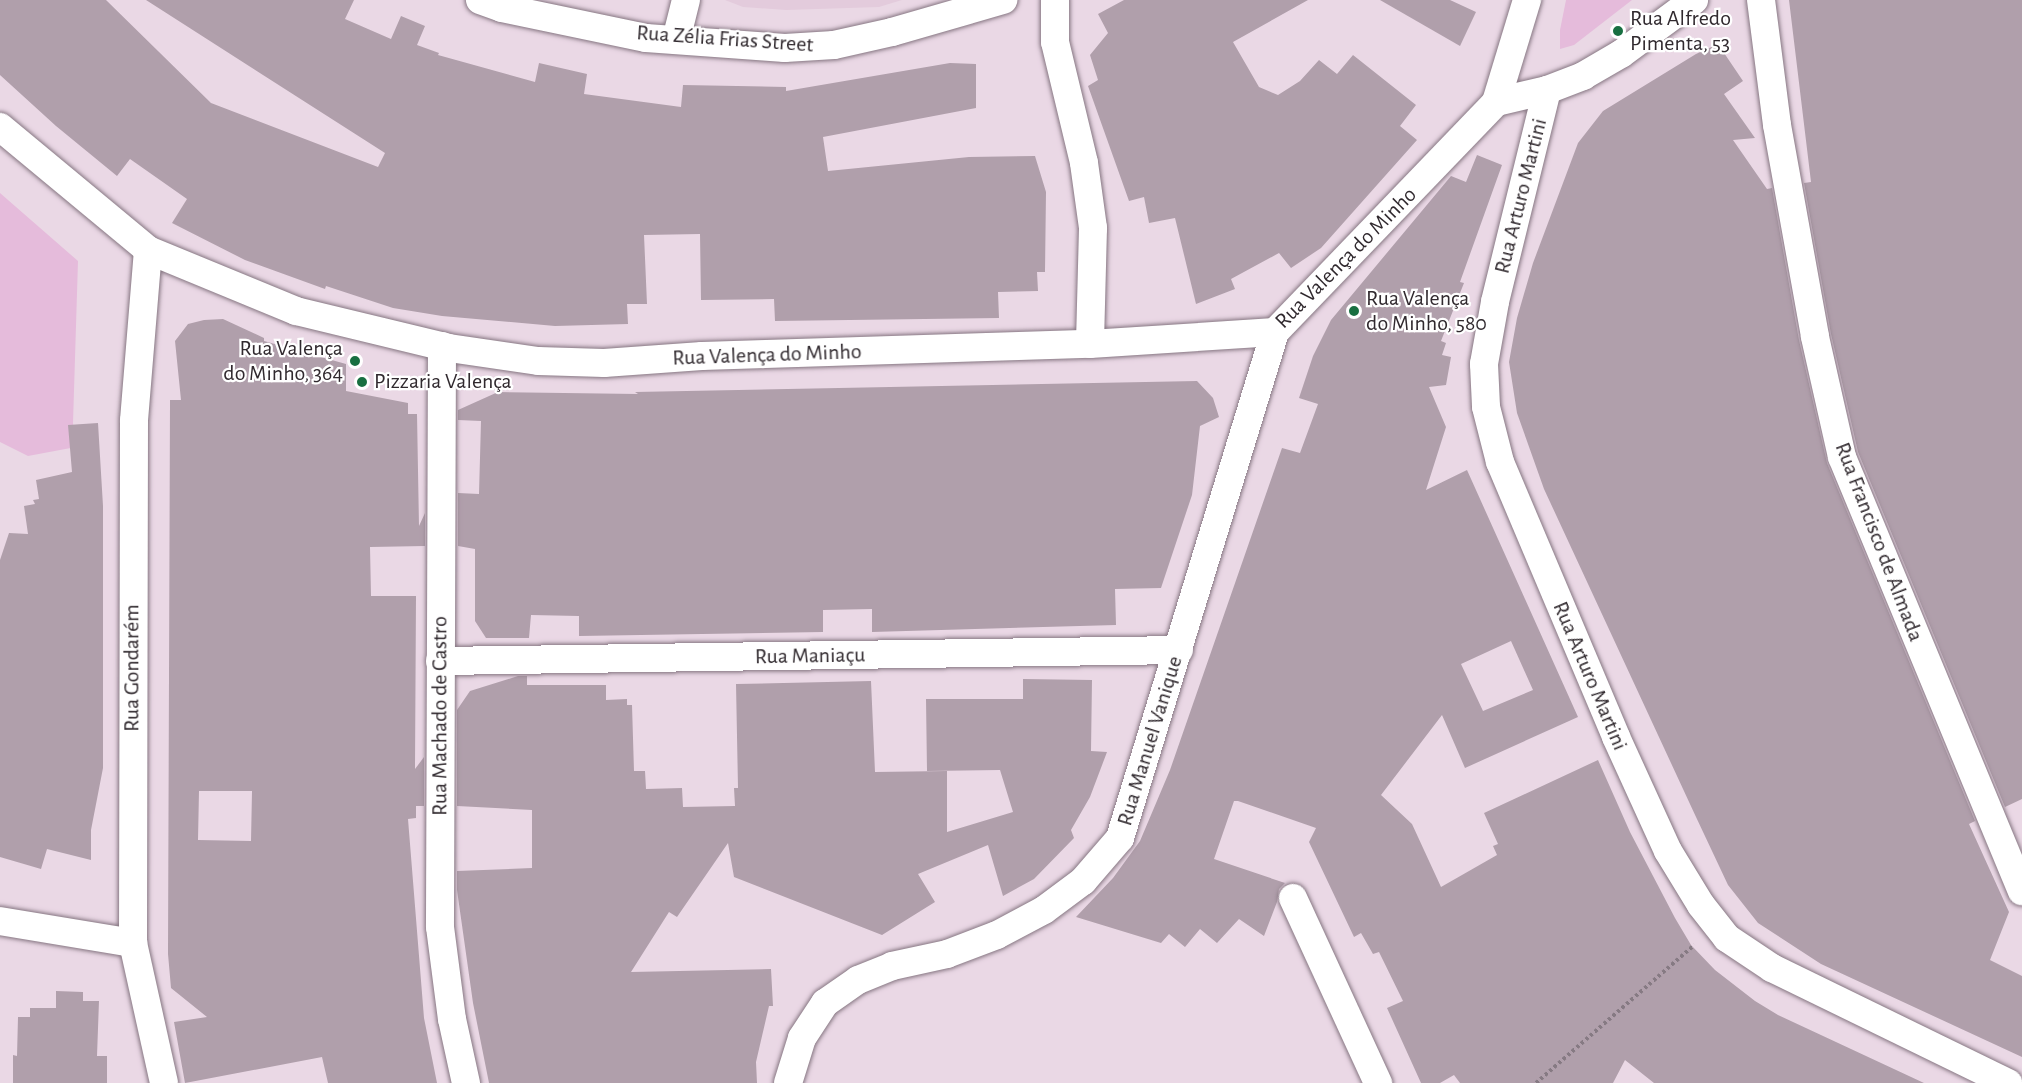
<!DOCTYPE html>
<html>
<head>
<meta charset="utf-8">
<style>
  body { margin:0 }
  #map { position:relative; width:2022px; height:1083px; overflow:hidden; background:#ead8e5; font-family:"Alegreya Sans",sans-serif }
  div>[style] { position:absolute }
  .built>* { inset:0; background:#e3cbdc }
  .green>* { inset:0; background:#e5bbdb }
  .building>* { inset:0; background:#b09fab }
  .path>* { height:4px; margin-top:-2px; transform-origin:0; background:repeating-linear-gradient(90deg,#867a83 0 3px,transparent 0 6px) }
  .roads { filter:drop-shadow(0 0 2px #867682) drop-shadow(0 0 2px #867682) }
  .minor>* { height:28px; margin:-14px; padding:0 14px; transform-origin:14px; border-radius:14px; background:#fff }
  .dots>* { width:16px; height:16px; translate:-50% -50%; box-sizing:border-box; border:3px solid #fff; border-radius:50% }
  span { translate:-50% -50%; white-space:nowrap; text-align:center; line-height:1.15; -webkit-text-stroke:4.5px #fff; paint-order:stroke }
  .poi-label { font-size:22px; color:#30292e }
  .left { translate:0 -50%; text-align:left }
  .right { translate:-100% -50%; text-align:right }
  .street-label { font-size:22px; color:#30292e }
</style>
</head>
<body>
<div id="map">
  <div class="built">
    <i style="clip-path:polygon(725px 0,902px 0,879px 7px,786px 10px,743px 7px)"></i>
  </div>
  <div class="green">
    <i style="clip-path:polygon(1566px 0,1632px 0,1574px 45px,1560px 49px,1560px 30px)"></i>
    <i style="clip-path:polygon(0 193px,78px 261px,73px 423px,76px 447px,28px 456px,0 442px)"></i>
  </div>
  <div class="building">
    <i style="clip-path:polygon(0 0,106px 0,211px 103px,378px 167px,385px 153px,146px 0,354px 0,345px 19px,391px 39px,401px 16px,425px 26px,417px 45px,439px 53px,438px 55px,535px 82px,539px 63px,587px 74px,584px 94px,681px 107px,683px 85px,786px 87px,786px 91px,950px 63px,976px 64px,976px 108px,823px 137px,828px 171px,969px 157px,1035px 156px,1046px 192px,1045px 272px,1037px 272px,1038px 291px,998px 292px,999px 318px,775px 321px,774px 299px,701px 300px,700px 234px,644px 235px,647px 304px,627px 304px,628px 324px,555px 326px,442px 316px,393px 308px,326px 286px,325px 289px,245px 260px,172px 223px,187px 199px,130px 159px,117px 176px,56px 126px,0 75px)"></i>
    <i style="clip-path:polygon(1124px 0,1308px 0,1233px 42px,1259px 87px,1278px 95px,1300px 81px,1319px 60px,1337px 74px,1353px 55px,1416px 105px,1400px 126px,1417px 140px,1321px 248px,1291px 268px,1279px 253px,1231px 279px,1235px 289px,1196px 304px,1175px 218px,1149px 223px,1144px 197px,1129px 201px,1088px 86px,1098px 80px,1090px 55px,1108px 33px,1098px 14px)"></i>
    <i style="clip-path:polygon(1380px 0,1450px 0,1476px 12px,1460px 46px)"></i>
    <i style="clip-path:polygon(1789px 0,2022px 0,2022px 799px,2005px 807px,1858px 452px,1831px 334px,1804px 183px,1811px 182px)"></i>
    <i style="clip-path:polygon(1718px 44px,1743px 81px,1724px 94px,1755px 138px,1733px 140px,1767px 189px,1772px 188px,1799px 340px,1827px 463px,1975px 821px,1969px 824px,2009px 912px,1990px 960px,2022px 976px,2022px 1057px,1821px 964px,1758px 923px,1728px 885px,1696px 817px,1544px 489px,1517px 413px,1509px 362px,1517px 318px,1533px 263px,1578px 143px,1603px 111px,1696px 54px)"></i>
    <i style="clip-path:polygon(evenodd,1477px 155px,1502px 165px,1460px 282px,1464px 283px,1441px 341px,1446px 343px,1442px 355px,1451px 357px,1446px 385px,1429px 387px,1446px 427px,1426px 490px,1467px 470px,1578px 717px,1465px 768px,1442px 715px,1381px 795px,1412px 824px,1441px 887px,1497px 855px,1493px 846px,1498px 844px,1484px 813px,1598px 760px,1630px 832px,1675px 918px,1691px 945px,1715px 970px,1755px 1001px,1778px 1015px,1924px 1083px,1654px 1083px,1625px 1060px,1613px 1083px,1460px 1083px,1454px 1075px,1440px 1083px,1421px 1083px,1387px 1008px,1403px 1001px,1379px 952px,1373px 954px,1361px 933px,1354px 937px,1309px 842px,1316px 828px,1238px 801px,1234px 801px,1214px 859px,1285px 883px,1279px 889px,1277px 902px,1264px 936px,1239px 919px,1217px 943px,1200px 929px,1185px 947px,1169px 934px,1161px 943px,1076px 917px,1113px 878px,1140px 841px,1170px 770px,1282px 448px,1300px 453px,1318px 404px,1299px 398px,1313px 356px,1331px 320px,1451px 176px,1466px 182px,1477px 155px,1511px 641px,1533px 690px,1483px 711px,1461px 664px,1511px 641px)"></i>
    <i style="clip-path:polygon(evenodd,223px 319px,264px 338px,264px 341px,346px 364px,346px 391px,408px 403px,408px 414px,417px 414px,419px 526px,425px 513px,425px 546px,370px 547px,371px 596px,416px 596px,415px 769px,424px 757px,424px 806px,416px 806px,416px 818px,408px 819px,424px 1018px,437px 1083px,328px 1083px,322px 1057px,185px 1083px,174px 1022px,207px 1017px,171px 988px,168px 954px,170px 400px,181px 400px,175px 341px,188px 324px,204px 320px,223px 319px,199px 791px,252px 791px,251px 841px,198px 840px,199px 791px)"></i>
    <i style="clip-path:polygon(1197px 381px,1213px 398px,1219px 417px,1200px 426px,1192px 495px,1161px 588px,1115px 589px,1116px 625px,872px 632px,872px 609px,823px 610px,823px 632px,579px 636px,579px 616px,531px 615px,529px 638px,486px 638px,475px 621px,475px 549px,458px 546px,458px 493px,479px 494px,481px 421px,458px 420px,458px 410px,498px 392px,638px 394px,635px 392px)"></i>
    <i style="clip-path:polygon(98px 423px,103px 506px,103px 768px,91px 830px,91px 860px,47px 849px,41px 869px,0 857px,0 560px,9px 533px,28px 534px,24px 506px,35px 504px,33px 500px,39px 499px,36px 480px,72px 472px,68px 425px)"></i>
    <i style="clip-path:polygon(518px 676px,527px 676px,527px 685px,606px 685px,606px 700px,627px 699px,627px 705px,632px 705px,634px 771px,645px 771px,646px 789px,682px 788px,683px 807px,735px 806px,734px 788px,738px 788px,736px 684px,871px 681px,875px 772px,947px 771px,947px 832px,1013px 812px,1000px 770px,927px 771px,926px 699px,1023px 699px,1023px 679px,1092px 680px,1091px 751px,1107px 752px,1090px 797px,1071px 830px,1074px 838px,1034px 879px,1003px 896px,988px 845px,918px 874px,935px 902px,882px 935px,734px 877px,728px 843px,677px 917px,669px 912px,631px 972px,771px 969px,773px 1006px,769px 1006px,756px 1062px,757px 1083px,489px 1083px,473px 1003px,457px 890px,457px 871px,532px 868px,532px 810px,457px 806px,457px 710px,470px 691px)"></i>
    <i style="clip-path:polygon(56px 991px,83px 992px,83px 1001px,99px 1001px,97px 1056px,107px 1056px,107px 1083px,13px 1083px,13px 1055px,17px 1056px,18px 1017px,30px 1017px,30px 1008px,56px 1008px)"></i>
  </div>
  <div class="path">
    <i style="left:1536px;top:1083px;width:210px;rotate:-41.1deg"></i>
  </div>
  <div class="roads">
    <div class="minor">
      <i style="left:480px;top:0;width:23px;rotate:20deg"></i>
      <i style="left:502px;top:8px;width:147px;rotate:11.8deg"></i>
      <i style="left:646px;top:38px;width:139px;rotate:4.1deg"></i>
      <i style="left:785px;top:48px;width:49px;rotate:-3.5deg"></i>
      <i style="left:834px;top:45px;width:59px;rotate:-12.6deg"></i>
      <i style="left:892px;top:32px;width:116px;rotate:-16.1deg"></i>
      <i style="left:1055px;top:0;width:42px;rotate:90deg"></i>
      <i style="left:1055px;top:42px;width:124px;rotate:76.5deg"></i>
      <i style="left:1084px;top:163px;width:66px;rotate:82.1deg"></i>
      <i style="left:1093px;top:228px;width:116px;rotate:91.5deg"></i>
      <i style="left:1761px;top:0;width:126px;rotate:82.7deg"></i>
      <i style="left:1777px;top:125px;width:215px;rotate:79.8deg"></i>
      <i style="left:1815px;top:337px;width:123px;rotate:77.3deg"></i>
      <i style="left:1842px;top:457px;width:470px;rotate:67.5deg"></i>
      <i style="left:676px;top:40px;width:41px;rotate:-76deg"></i>
      <i style="left:1547px;top:90px;width:218px;rotate:103.8deg"></i>
      <i style="left:1495px;top:302px;width:63px;rotate:100.1deg"></i>
      <i style="left:1484px;top:364px;width:43px;rotate:87.3deg"></i>
      <i style="left:1486px;top:407px;width:57px;rotate:75.7deg"></i>
      <i style="left:1500px;top:462px;width:298px;rotate:67.1deg"></i>
      <i style="left:1616px;top:737px;width:125px;rotate:65.5deg"></i>
      <i style="left:1668px;top:851px;width:63px;rotate:58.6deg"></i>
      <i style="left:1701px;top:905px;width:42px;rotate:51.8deg"></i>
      <i style="left:1727px;top:938px;width:54px;rotate:33.7deg"></i>
      <i style="left:1772px;top:968px;width:263px;rotate:26deg"></i>
      <i style="left:1496px;top:102px;width:52px;rotate:-13.2deg"></i>
      <i style="left:1547px;top:90px;width:39px;rotate:-21deg"></i>
      <i style="left:1583px;top:76px;width:44px;rotate:-30.1deg"></i>
      <i style="left:1621px;top:54px;width:91px;rotate:-36.5deg"></i>
      <i style="left:0;top:127px;width:192px;rotate:39.7deg"></i>
      <i style="left:148px;top:250px;width:160px;rotate:22.4deg"></i>
      <i style="left:296px;top:311px;width:157px;rotate:13.6deg"></i>
      <i style="left:449px;top:348px;width:90px;rotate:8.3deg"></i>
      <i style="left:538px;top:361px;width:66px;rotate:1.7deg"></i>
      <i style="left:604px;top:363px;width:98px;rotate:-4.1deg"></i>
      <i style="left:702px;top:356px;width:388px;rotate:-1.8deg"></i>
      <i style="left:1090px;top:344px;width:185px;rotate:-3.7deg"></i>
      <i style="left:1275px;top:332px;width:319px;rotate:-46.1deg"></i>
      <i style="left:1496px;top:102px;width:107px;rotate:-73.1deg"></i>
      <i style="left:148px;top:250px;width:172px;rotate:94.7deg"></i>
      <i style="left:134px;top:421px;width:522px;rotate:90.11deg"></i>
      <i style="left:133px;top:943px;width:143px;rotate:77.5deg"></i>
      <i style="left:442px;top:346px;width:581px;rotate:90.2deg"></i>
      <i style="left:440px;top:927px;width:93px;rotate:82.6deg"></i>
      <i style="left:452px;top:1019px;width:66px;rotate:77.7deg"></i>
      <i style="left:440px;top:661px;width:739px;rotate:-0.85deg"></i>
      <i style="left:1293px;top:898px;width:204px;rotate:65.3deg"></i>
      <i style="left:0;top:921px;width:135px;rotate:9.4deg"></i>
      <i style="left:788px;top:1083px;width:47px;rotate:-72.7deg"></i>
      <i style="left:802px;top:1038px;width:42px;rotate:-56.7deg"></i>
      <i style="left:825px;top:1003px;width:40px;rotate:-34.9deg"></i>
      <i style="left:858px;top:980px;width:37px;rotate:-22deg"></i>
      <i style="left:892px;top:966px;width:56px;rotate:-12.3deg"></i>
      <i style="left:947px;top:954px;width:53px;rotate:-20.8deg"></i>
      <i style="left:997px;top:935px;width:53px;rotate:-28deg"></i>
      <i style="left:1044px;top:910px;width:49px;rotate:-36.6deg"></i>
      <i style="left:1083px;top:881px;width:57px;rotate:-49.3deg"></i>
      <i style="left:1120px;top:838px;width:529px;rotate:-72.97deg"></i>
    </div>
  </div>
  <div class="dots">
    <i style="left:1618px;top:31px;background:#186f41"></i>
    <i style="left:1354px;top:311px;background:#186f41"></i>
    <i style="left:355px;top:361px;background:#186f41"></i>
    <i style="left:362px;top:382px;background:#186f41"></i>
  </div>
  <div class="poi-label">
    <span class="left" style="left:1630px;top:31px">Rua Alfredo<br>Pimenta, 53</span>
    <span class="left" style="left:1366px;top:311px">Rua Valença<br>do Minho, 580</span>
    <span class="right" style="left:343px;top:361px">Rua Valença<br>do Minho, 364</span>
    <span class="left" style="left:374px;top:382px">Pizzaria Valença</span>
  </div>
  <div class="street-label">
    <span style="left:725px;top:39px;rotate:4deg">Rua Zélia Frias Street</span>
    <span style="left:1521px;top:196px;rotate:-76deg">Rua Arturo Martini</span>
    <span style="left:1346px;top:258px;rotate:-45deg">Rua Valença do Minho</span>
    <span style="left:767px;top:355px;rotate:-2deg">Rua Valença do Minho</span>
    <span style="left:1879px;top:542px;rotate:69deg">Rua Francisco de Almada</span>
    <span style="left:810px;top:656px;rotate:-1deg">Rua Maniaçu</span>
    <span style="left:132px;top:668px;rotate:-90deg">Rua Gondarém</span>
    <span style="left:1590px;top:676px;rotate:67deg">Rua Arturo Martini</span>
    <span style="left:440px;top:716px;rotate:-90deg">Rua Machado de Castro</span>
    <span style="left:1150px;top:741px;rotate:-73deg">Rua Manuel Vanique</span>
  </div>
</div>
</body>
</html>
